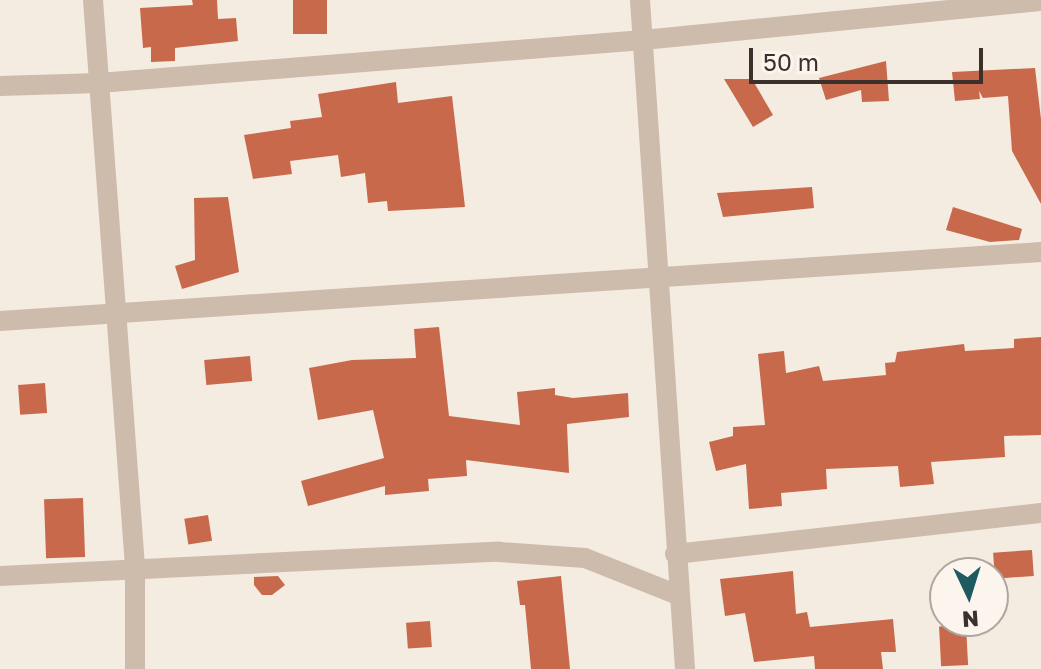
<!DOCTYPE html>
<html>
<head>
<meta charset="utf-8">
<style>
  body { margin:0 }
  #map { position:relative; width:1041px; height:669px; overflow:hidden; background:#f4ebe1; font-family:"Golos Text",sans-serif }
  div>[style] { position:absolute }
  .building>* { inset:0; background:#c8694b; transform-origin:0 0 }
  .minor>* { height:20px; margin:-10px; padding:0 10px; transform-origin:10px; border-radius:10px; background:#cdbbac }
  span { translate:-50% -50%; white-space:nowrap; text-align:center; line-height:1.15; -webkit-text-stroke:6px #fbf5ee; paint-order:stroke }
  .north { position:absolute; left:929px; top:557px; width:80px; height:80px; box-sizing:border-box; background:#fbf5ee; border:2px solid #aea6a0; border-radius:50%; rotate:176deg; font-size:22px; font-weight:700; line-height:32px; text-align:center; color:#3b302b }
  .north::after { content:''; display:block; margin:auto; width:28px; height:36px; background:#1f5a5e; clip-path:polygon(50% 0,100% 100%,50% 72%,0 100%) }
  .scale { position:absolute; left:749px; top:48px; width:234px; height:36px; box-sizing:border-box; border:4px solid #3b302b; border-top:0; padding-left:10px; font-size:24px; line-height:28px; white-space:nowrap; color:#3b302b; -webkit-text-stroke:6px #fbf5ee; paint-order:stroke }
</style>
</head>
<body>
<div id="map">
  <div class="building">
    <i style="clip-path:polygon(192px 0,217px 0,218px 19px,236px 18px,238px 41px,175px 48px,175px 61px,151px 62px,151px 47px,143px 48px,140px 8px,193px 5px)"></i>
    <i style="left:293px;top:0;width:34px;height:34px"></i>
    <i style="clip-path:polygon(886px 61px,889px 101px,862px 102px,861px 90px,826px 100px,819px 78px)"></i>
    <i style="clip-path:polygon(1035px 68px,1041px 119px,1041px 204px,1012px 151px,1008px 96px,983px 98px,979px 91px,980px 99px,955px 101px,952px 72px)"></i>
    <i style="clip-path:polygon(724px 79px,752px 79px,773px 115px,753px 127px)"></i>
    <i style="clip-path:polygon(396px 82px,398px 103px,452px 96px,465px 207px,388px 211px,387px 201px,368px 203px,365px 173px,341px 177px,338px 155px,290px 161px,292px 174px,253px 179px,244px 135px,291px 128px,290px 121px,322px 117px,318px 94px)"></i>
    <i style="clip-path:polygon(812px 187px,814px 208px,723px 217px,717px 193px)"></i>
    <i style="clip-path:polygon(228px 197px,239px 272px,182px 289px,175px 266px,195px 260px,194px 198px)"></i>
    <i style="clip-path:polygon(953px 207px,1022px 229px,1019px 240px,990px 242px,946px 230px)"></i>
    <i style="clip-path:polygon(439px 327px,449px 416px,520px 425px,517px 392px,555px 388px,555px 395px,573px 398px,628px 393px,629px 417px,567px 424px,569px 473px,466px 460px,467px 476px,428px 479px,429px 491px,385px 495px,385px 486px,308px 506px,301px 481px,384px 458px,373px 410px,318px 420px,309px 368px,352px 360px,416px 358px,414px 329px)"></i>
    <i style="clip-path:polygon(1041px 337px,1041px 435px,1004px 436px,1005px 457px,931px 462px,934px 484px,900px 487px,898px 466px,826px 469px,827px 489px,781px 493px,782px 506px,749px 509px,746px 464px,716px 471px,709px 442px,733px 436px,733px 427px,765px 425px,758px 354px,784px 351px,786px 373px,819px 366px,823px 381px,886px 375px,885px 363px,895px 362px,897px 352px,964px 344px,965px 351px,1014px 348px,1014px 339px)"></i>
    <i style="left:250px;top:356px;width:25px;height:46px;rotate:85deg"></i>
    <i style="left:45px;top:383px;width:30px;height:27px;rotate:86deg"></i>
    <i style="left:83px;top:498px;width:59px;height:39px;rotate:88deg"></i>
    <i style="left:208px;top:515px;width:26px;height:24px;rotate:81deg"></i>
    <i style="left:1032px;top:550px;width:26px;height:39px;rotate:86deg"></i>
    <i style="clip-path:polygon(793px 571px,796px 614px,807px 612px,810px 627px,893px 619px,896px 652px,881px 652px,883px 669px,815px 669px,814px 656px,754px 662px,745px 613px,725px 616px,720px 579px)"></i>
    <i style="clip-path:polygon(278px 576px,285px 585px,272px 595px,262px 595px,254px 585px,254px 577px)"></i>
    <i style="clip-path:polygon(561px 576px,570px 669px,531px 669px,525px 605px,520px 605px,517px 581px)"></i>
    <i style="left:430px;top:621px;width:26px;height:24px;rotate:86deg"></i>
    <i style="left:966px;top:625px;width:40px;height:27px;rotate:87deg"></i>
  </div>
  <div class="minor">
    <i style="left:93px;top:0;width:569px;rotate:85.76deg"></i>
    <i style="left:135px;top:567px;width:102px;rotate:90deg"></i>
    <i style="left:640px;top:0;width:671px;rotate:86.15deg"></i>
    <i style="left:0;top:86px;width:99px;rotate:-1.7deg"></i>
    <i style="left:99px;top:83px;width:546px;rotate:-4.52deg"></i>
    <i style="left:643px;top:40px;width:400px;rotate:-5.6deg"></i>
    <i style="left:0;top:321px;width:1043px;rotate:-3.79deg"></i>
    <i style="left:675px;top:554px;width:368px;rotate:-6.4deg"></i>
    <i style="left:0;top:576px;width:500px;rotate:-2.8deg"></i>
    <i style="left:499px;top:552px;width:86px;rotate:4deg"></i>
    <i style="left:585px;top:558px;width:100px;rotate:21.7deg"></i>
  </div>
  <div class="north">N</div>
  <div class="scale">50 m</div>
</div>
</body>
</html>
